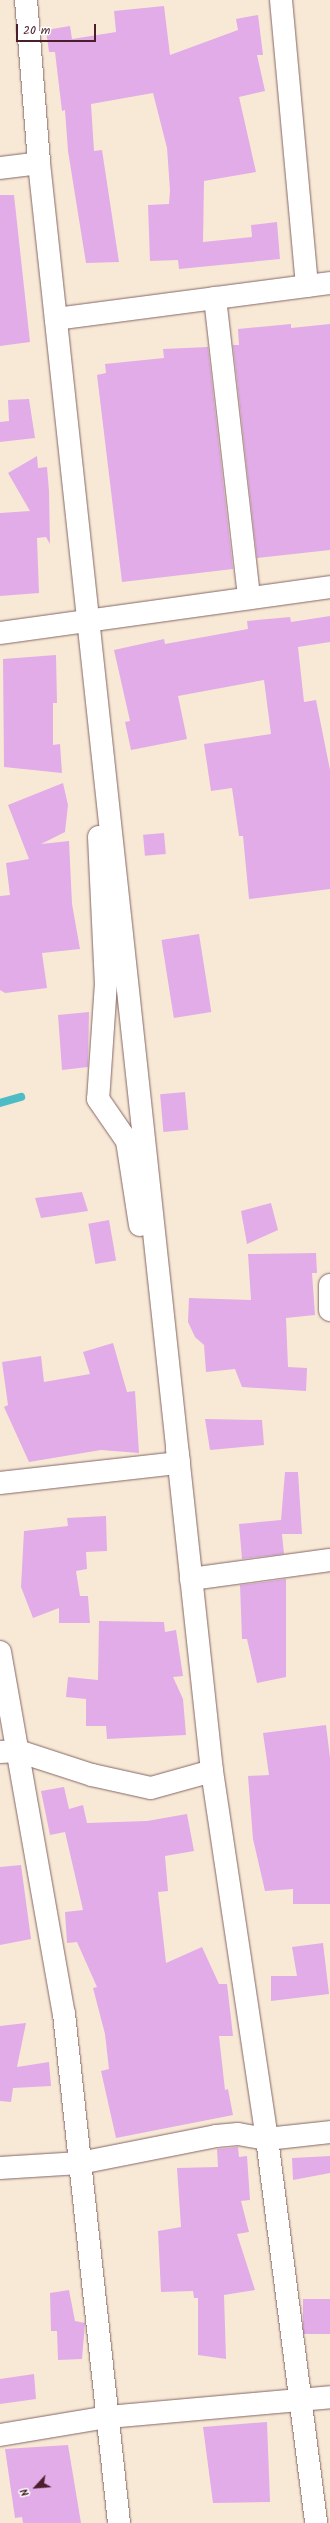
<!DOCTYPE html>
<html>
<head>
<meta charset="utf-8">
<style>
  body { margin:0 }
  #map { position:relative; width:330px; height:2523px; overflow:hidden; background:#f7e9d6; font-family:Kalam,sans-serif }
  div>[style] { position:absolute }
  .stream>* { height:8px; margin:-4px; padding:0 4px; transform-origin:4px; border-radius:4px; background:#4ebcc5 }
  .building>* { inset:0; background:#e2ace8; transform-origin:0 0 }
  .roads { filter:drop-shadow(0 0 1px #876667) drop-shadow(0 0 1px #876667) }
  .minor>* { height:22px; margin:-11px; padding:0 11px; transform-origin:11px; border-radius:11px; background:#fff }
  span { translate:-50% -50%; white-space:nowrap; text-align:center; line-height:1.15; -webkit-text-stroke:3px #fff; paint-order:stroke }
  .north { position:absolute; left:16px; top:2467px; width:40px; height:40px; -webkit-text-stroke:3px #fff; paint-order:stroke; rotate:244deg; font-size:11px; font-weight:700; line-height:16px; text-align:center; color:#4a1f2b }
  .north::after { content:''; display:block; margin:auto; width:14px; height:18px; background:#4a1f2b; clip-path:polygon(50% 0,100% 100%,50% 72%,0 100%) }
  .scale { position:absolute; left:16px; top:24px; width:80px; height:18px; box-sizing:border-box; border:2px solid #4a1f2b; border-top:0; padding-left:5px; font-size:12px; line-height:14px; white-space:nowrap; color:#4a1f2b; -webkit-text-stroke:3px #fff; paint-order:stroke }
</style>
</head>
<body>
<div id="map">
  <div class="stream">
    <i style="left:0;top:1103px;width:22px;rotate:-16deg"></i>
  </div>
  <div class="building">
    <i style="clip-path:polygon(164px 6px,170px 55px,238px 30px,236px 19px,258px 15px,263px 55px,257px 55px,265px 91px,239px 97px,256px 172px,204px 181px,203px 242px,252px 237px,251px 225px,277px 222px,280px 259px,179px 269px,178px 260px,150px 261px,148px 205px,169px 204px,170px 190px,167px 148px,153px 93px,91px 104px,94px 151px,102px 150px,119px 262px,86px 263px,68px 151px,65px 110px,62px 111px,55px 52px,49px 52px,46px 30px,70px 26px,72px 39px,116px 32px,114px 11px)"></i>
    <i style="clip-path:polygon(0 195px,14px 195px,30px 342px,0 346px)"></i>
    <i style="clip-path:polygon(291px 324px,291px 328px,330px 324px,330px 550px,257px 558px,233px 345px,239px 345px,238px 329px)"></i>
    <i style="clip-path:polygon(208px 347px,233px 569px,122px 582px,97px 375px,106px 373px,105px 364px,164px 358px,163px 349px)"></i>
    <i style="clip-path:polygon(29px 399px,35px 438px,0 442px,0 422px,9px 421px,8px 400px)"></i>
    <i style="clip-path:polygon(37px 456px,38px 468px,47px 467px,49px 491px,50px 544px,46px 537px,37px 538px,39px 593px,0 596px,0 513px,30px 511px,8px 473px)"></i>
    <i style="clip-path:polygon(330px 616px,330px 642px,298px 647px,304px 702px,316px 700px,330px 770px,330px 889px,249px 899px,243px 836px,239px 836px,232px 788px,211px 791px,204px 744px,271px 734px,264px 680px,178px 696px,187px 739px,131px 750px,125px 722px,130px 721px,114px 650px,164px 639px,165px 644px,248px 629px,247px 621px,290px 617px,291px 622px)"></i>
    <i style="clip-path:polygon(56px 655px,57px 703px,53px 703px,53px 745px,60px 744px,62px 773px,4px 767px,3px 659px)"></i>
    <i style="clip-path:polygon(63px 783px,68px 805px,65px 832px,41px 844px,69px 841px,72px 904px,80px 949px,42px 953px,47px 988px,5px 993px,0 990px,0 896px,10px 895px,6px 863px,29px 859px,8px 805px)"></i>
    <i style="left:164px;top:833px;width:21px;height:21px;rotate:85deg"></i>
    <i style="left:199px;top:934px;width:79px;height:38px;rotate:81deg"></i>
    <i style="clip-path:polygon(89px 1012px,88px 1067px,62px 1070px,58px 1015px)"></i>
    <i style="left:185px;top:1092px;width:38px;height:25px;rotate:85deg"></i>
    <i style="clip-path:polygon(82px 1192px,88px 1211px,41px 1218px,35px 1198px)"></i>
    <i style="clip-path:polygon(271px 1203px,278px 1230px,247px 1244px,241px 1211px)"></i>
    <i style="left:109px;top:1220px;width:41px;height:21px;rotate:80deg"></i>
    <i style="clip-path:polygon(316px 1253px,317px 1273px,312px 1273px,315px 1315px,286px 1318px,288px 1367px,307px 1368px,306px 1391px,242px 1387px,235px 1369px,206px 1372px,204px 1345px,195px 1337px,188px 1322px,189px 1298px,251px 1300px,248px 1254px)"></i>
    <i style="clip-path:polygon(113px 1343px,127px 1392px,135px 1391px,139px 1453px,101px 1450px,29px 1462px,4px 1407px,8px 1405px,2px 1362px,41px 1356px,44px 1382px,90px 1374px,83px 1352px)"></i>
    <i style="clip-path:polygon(205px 1419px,262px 1420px,264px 1445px,210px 1450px)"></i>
    <i style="clip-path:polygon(285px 1472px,298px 1472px,302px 1534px,282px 1534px,284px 1554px,242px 1559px,239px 1524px,281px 1520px)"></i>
    <i style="clip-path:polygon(106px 1516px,107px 1551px,86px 1552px,87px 1569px,76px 1571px,80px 1596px,88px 1596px,90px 1623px,59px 1623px,59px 1608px,33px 1618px,21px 1587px,24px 1531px,68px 1526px,67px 1518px)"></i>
    <i style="clip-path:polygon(286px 1579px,286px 1677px,257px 1683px,247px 1639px,242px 1639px,240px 1585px)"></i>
    <i style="clip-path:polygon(99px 1621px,164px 1622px,165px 1632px,176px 1630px,183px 1676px,173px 1677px,183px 1699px,186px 1735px,107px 1739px,106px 1726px,86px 1726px,86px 1699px,66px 1697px,68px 1677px,98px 1680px)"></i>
    <i style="clip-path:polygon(326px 1725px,330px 1758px,330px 1904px,293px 1904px,293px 1889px,265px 1891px,253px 1839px,248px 1776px,269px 1775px,263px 1733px)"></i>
    <i style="clip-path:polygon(64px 1787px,69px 1809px,83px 1805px,87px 1823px,147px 1821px,187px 1814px,194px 1851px,165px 1856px,168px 1891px,158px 1892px,166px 1963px,202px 1947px,219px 1984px,227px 1984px,233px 2036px,219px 2036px,225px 2090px,228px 2089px,233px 2115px,116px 2138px,101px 2071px,109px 2069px,105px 2034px,93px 1988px,97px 1987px,77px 1942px,67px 1943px,65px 1912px,83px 1910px,65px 1832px,50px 1835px,41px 1791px)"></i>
    <i style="clip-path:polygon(21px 1865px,31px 1939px,0 1945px,0 1867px)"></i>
    <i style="clip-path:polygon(323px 1943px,329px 1994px,271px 2001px,271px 1976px,297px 1976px,292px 1947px)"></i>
    <i style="clip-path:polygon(26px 2023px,17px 2067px,49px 2062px,51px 2086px,13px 2088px,11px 2102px,0 2101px,0 2026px)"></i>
    <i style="clip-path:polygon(238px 2147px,239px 2157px,247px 2156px,250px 2200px,241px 2201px,249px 2232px,237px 2234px,255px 2290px,224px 2295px,226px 2359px,198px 2355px,198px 2298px,194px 2298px,193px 2291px,161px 2292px,158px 2231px,181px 2227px,177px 2168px,218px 2167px,217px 2149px)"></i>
    <i style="clip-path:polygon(330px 2156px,330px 2173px,293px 2180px,292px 2158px)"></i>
    <i style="clip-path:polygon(69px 2290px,75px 2321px,85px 2323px,82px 2359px,58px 2360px,57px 2331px,51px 2331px,50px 2293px)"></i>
    <i style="left:303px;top:2299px;width:27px;height:35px"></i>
    <i style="clip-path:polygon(34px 2374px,36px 2399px,0 2404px,0 2379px)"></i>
    <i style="clip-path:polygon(267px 2422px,270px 2502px,213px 2503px,203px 2427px)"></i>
    <i style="clip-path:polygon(68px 2445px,81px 2523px,23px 2523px,22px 2517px,15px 2518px,5px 2449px)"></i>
  </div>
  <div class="roads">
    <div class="minor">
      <i style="left:26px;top:0;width:164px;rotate:85.4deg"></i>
      <i style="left:39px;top:163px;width:1617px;rotate:83.86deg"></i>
      <i style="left:212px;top:1771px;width:372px;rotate:81.5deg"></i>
      <i style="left:267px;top:2139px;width:387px;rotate:82.7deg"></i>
      <i style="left:281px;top:0;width:287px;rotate:84.8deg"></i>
      <i style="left:0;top:168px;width:39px;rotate:-7deg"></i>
      <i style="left:215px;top:298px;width:302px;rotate:83.5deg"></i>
      <i style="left:56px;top:319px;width:276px;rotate:-7.5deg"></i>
      <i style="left:0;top:633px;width:333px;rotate:-7.9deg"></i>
      <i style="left:99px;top:837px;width:146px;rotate:87.3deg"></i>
      <i style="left:106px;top:983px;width:116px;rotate:93.9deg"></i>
      <i style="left:98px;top:1099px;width:51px;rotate:55.4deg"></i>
      <i style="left:127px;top:1141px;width:85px;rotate:81.2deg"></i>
      <i style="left:330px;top:1285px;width:25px;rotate:90deg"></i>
      <i style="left:0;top:1483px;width:180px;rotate:-6.4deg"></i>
      <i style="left:179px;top:1463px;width:15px;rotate:-98deg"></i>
      <i style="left:191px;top:1579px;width:140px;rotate:-7.8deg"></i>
      <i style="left:0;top:1652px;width:368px;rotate:80deg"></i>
      <i style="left:64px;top:2014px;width:512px;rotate:83.83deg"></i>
      <i style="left:0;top:1752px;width:18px;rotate:-3deg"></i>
      <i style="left:18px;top:1751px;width:78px;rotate:18deg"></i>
      <i style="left:92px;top:1775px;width:60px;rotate:12.4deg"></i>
      <i style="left:151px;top:1788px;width:63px;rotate:-15.6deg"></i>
      <i style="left:0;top:2168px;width:80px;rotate:-3.6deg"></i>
      <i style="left:80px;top:2163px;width:139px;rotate:-11.2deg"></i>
      <i style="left:216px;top:2136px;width:22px;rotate:-5deg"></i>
      <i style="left:238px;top:2134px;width:29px;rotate:10deg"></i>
      <i style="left:267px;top:2139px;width:63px;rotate:-6.3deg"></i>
      <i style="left:0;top:2435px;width:109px;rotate:-9.5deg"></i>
      <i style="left:108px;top:2417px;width:223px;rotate:-5.1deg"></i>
    </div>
  </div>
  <div class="north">N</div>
  <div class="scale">20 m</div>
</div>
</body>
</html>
